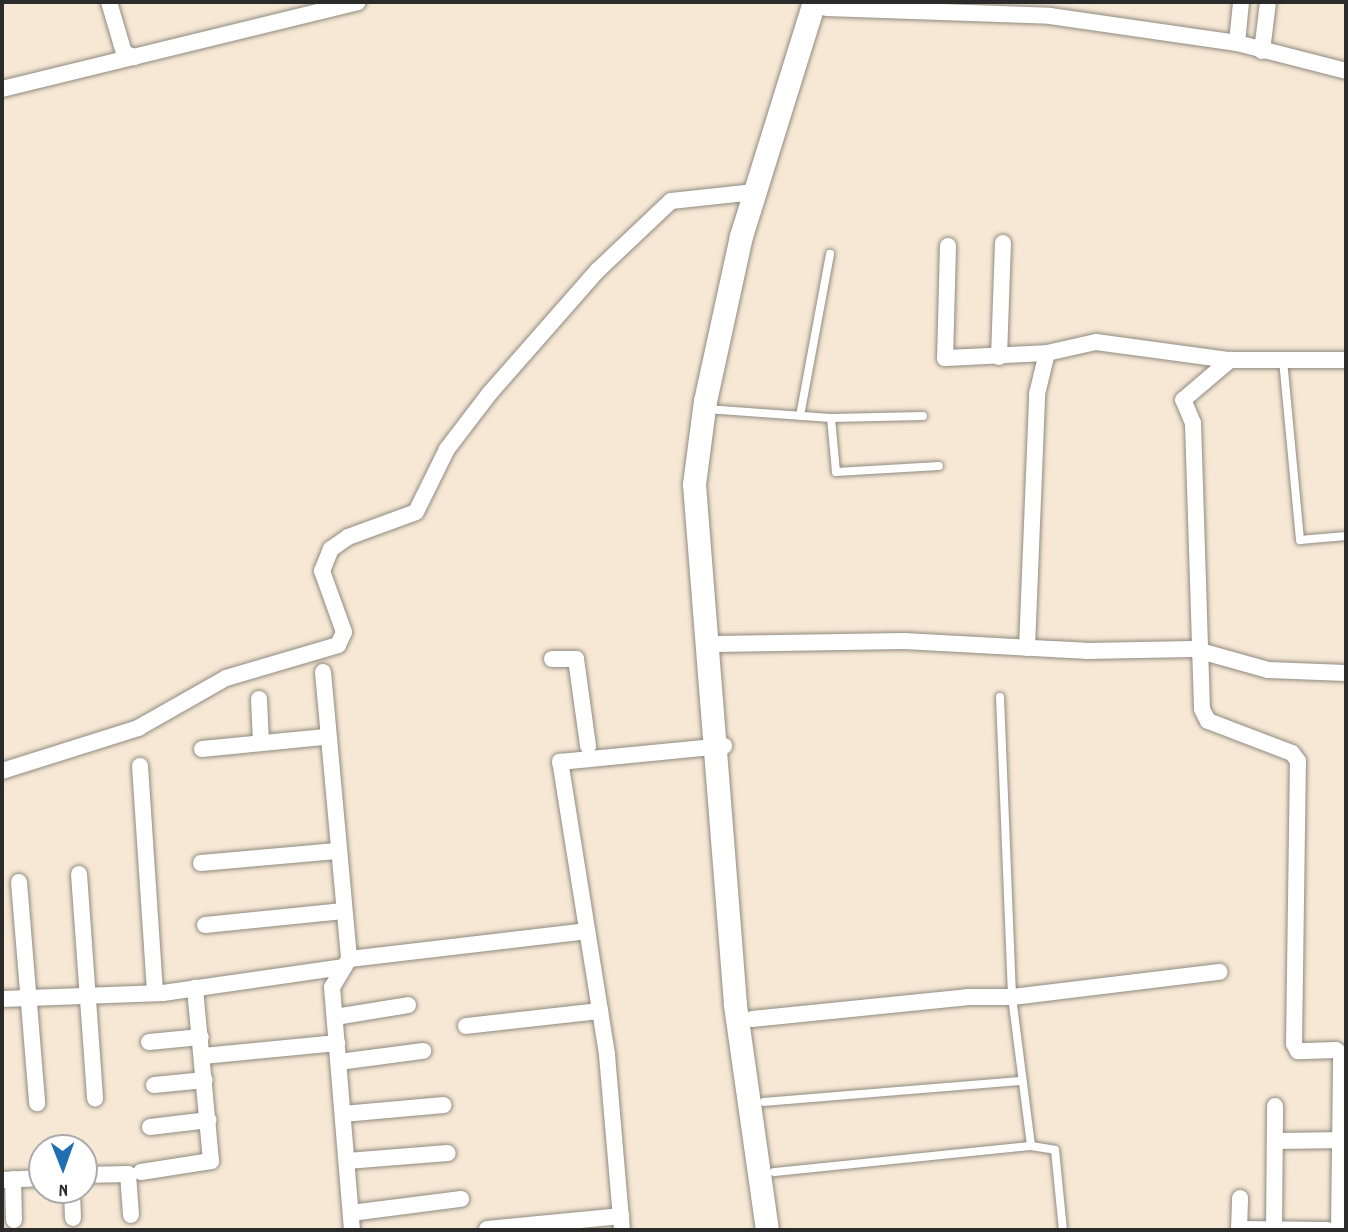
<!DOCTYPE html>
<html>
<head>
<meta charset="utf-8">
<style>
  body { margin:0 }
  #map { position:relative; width:1348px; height:1232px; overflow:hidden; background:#f6e8d4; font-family:Dekko,sans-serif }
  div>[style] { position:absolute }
  .roads { filter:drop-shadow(0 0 2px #908a80) drop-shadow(0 0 2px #908a80) }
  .lane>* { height:8px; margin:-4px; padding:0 4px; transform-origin:4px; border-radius:4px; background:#fff }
  .street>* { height:16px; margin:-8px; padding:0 8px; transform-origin:8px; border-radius:8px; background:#fff }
  .secondary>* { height:23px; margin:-11.5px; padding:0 11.5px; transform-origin:11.5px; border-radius:11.5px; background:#fff }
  span { translate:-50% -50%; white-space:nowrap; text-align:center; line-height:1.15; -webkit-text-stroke:6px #fff; paint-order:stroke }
  .frame { position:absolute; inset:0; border:4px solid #2b2b2b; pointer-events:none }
  .north { position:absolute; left:28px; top:1134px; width:70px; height:70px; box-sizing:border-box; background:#fff; border:2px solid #aaa; border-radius:50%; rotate:179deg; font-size:19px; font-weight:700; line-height:28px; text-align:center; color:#2b2b2b }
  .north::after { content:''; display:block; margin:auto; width:24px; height:32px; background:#1f6fb2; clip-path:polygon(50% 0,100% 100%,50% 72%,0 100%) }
</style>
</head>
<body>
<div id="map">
  <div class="roads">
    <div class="lane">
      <i style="left:1283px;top:360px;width:181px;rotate:84.6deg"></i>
      <i style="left:1300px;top:540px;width:46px;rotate:-5deg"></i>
      <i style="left:706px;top:409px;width:125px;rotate:4.1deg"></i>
      <i style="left:831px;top:418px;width:92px;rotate:-1.2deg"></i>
      <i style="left:800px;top:416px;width:165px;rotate:-79.5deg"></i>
      <i style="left:831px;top:418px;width:54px;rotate:84.7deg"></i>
      <i style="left:836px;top:472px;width:103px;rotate:-3.3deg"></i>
      <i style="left:1000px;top:697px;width:300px;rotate:87.7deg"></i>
      <i style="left:1012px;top:997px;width:150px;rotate:82.7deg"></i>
      <i style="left:1031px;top:1146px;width:24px;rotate:9deg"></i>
      <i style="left:1055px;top:1150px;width:80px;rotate:84.3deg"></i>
      <i style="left:764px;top:1102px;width:259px;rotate:-4.7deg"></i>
      <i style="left:774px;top:1172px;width:258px;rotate:-5.8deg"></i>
    </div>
    <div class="street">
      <i style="left:109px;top:2px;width:53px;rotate:73.6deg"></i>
      <i style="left:124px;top:53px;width:11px;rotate:22deg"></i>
      <i style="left:826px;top:8px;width:224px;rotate:2deg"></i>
      <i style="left:1050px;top:16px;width:189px;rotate:8.2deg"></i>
      <i style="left:1237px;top:43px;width:113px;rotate:14.4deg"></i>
      <i style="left:1237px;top:43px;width:41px;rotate:-84.4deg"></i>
      <i style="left:1262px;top:51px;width:49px;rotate:-83deg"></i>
      <i style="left:2px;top:89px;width:366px;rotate:-13.7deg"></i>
      <i style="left:948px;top:246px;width:112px;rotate:91.5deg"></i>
      <i style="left:945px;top:358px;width:102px;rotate:-2.8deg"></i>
      <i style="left:999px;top:357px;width:114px;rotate:-88deg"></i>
      <i style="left:716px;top:644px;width:188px;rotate:-0.9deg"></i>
      <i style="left:904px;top:641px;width:182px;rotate:3.1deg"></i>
      <i style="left:1086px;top:651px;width:107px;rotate:-1.1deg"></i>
      <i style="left:1193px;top:649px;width:78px;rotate:15.6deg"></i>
      <i style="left:1268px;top:670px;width:78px;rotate:2.2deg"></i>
      <i style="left:1027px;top:648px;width:254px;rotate:-87.7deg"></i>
      <i style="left:1037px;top:394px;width:42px;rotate:-76.3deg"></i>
      <i style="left:1047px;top:353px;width:50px;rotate:-12.7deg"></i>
      <i style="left:1096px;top:342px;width:135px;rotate:7.7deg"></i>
      <i style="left:552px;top:659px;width:24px"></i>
      <i style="left:576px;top:659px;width:88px;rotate:82.1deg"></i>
      <i style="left:323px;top:672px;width:288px;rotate:84.8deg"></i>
      <i style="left:349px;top:959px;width:33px;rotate:121deg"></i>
      <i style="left:332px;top:987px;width:244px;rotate:85.3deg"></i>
      <i style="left:259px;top:699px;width:44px;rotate:87.4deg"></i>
      <i style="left:202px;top:749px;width:124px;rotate:-5.6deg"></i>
      <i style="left:140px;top:766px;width:227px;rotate:86.2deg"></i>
      <i style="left:2px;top:771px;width:143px;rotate:-17.5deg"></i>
      <i style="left:138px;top:728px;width:101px;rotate:-29.6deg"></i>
      <i style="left:226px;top:678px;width:117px;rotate:-16.4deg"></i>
      <i style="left:338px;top:645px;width:14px;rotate:-65deg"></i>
      <i style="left:344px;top:632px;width:65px;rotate:-109.8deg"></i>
      <i style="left:322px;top:571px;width:24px;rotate:-68deg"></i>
      <i style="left:331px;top:549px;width:21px;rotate:-35deg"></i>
      <i style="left:348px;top:537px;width:72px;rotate:-20.2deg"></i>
      <i style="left:416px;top:512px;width:70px;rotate:-63.8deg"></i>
      <i style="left:447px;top:449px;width:69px;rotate:-52.6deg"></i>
      <i style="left:489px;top:394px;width:164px;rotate:-48.7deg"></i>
      <i style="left:597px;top:271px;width:102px;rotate:-43.4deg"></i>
      <i style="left:671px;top:201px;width:84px;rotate:-6.1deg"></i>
      <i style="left:201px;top:863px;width:136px;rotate:-5.1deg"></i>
      <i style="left:79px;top:874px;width:225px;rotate:85.9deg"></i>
      <i style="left:19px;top:882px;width:222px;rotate:85.3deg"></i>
      <i style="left:205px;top:925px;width:139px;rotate:-5.8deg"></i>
      <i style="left:349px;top:959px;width:239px;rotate:-6.7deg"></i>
      <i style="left:2px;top:999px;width:161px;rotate:-2.1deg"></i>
      <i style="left:163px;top:993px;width:183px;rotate:-8.2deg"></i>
      <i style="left:335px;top:1017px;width:74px;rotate:-9.3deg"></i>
      <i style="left:752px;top:1019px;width:216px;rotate:-5.8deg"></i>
      <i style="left:967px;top:997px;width:45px"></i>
      <i style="left:1012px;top:997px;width:209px;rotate:-6.9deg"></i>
      <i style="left:466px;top:1026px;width:135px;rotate:-6.4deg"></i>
      <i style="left:149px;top:1042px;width:52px;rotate:-5.5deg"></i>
      <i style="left:203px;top:1056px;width:135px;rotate:-5.5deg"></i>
      <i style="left:339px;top:1062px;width:85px;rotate:-7.5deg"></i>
      <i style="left:154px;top:1085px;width:51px;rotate:-5.6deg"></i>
      <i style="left:343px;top:1114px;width:101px;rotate:-5.1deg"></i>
      <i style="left:150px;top:1127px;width:59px;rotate:-6.8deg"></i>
      <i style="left:1276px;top:1141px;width:70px;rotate:-0.8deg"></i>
      <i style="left:347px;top:1161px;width:101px;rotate:-4.5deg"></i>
      <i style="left:141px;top:1172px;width:71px;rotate:-8.9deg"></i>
      <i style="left:211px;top:1161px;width:174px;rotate:-95.3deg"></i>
      <i style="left:84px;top:1175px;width:44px;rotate:-1.3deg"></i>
      <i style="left:128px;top:1174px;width:41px;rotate:85.8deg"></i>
      <i style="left:13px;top:1179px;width:41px;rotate:88.6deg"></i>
      <i style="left:2px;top:1180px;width:40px;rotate:-2.9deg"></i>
      <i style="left:72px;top:1190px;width:28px;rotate:88deg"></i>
      <i style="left:351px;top:1213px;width:111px;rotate:-7.3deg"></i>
      <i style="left:487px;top:1229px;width:135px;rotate:-5.5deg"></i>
      <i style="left:1239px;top:1229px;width:88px;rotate:0.7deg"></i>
      <i style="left:622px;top:1230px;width:177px;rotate:-94.9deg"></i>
      <i style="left:607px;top:1054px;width:296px;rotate:-99.1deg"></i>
      <i style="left:560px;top:762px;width:165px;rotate:-5.6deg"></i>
      <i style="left:1239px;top:1230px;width:32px;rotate:-88deg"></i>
      <i style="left:1274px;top:1230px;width:124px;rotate:-89.5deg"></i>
      <i style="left:1339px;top:1230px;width:176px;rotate:-89.3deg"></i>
      <i style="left:1341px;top:1054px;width:6px;rotate:-141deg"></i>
      <i style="left:1336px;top:1050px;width:38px;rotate:178deg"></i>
      <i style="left:1298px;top:1051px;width:8px;rotate:-120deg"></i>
      <i style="left:1294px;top:1044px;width:283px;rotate:-89.2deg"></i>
      <i style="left:1298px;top:761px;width:10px;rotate:-127deg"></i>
      <i style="left:1292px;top:753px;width:90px;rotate:-159.1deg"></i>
      <i style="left:1208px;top:721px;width:13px;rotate:-117deg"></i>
      <i style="left:1202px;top:709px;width:286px;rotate:-91.8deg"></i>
      <i style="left:1193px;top:423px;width:25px;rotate:-113deg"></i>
      <i style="left:1183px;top:400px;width:62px;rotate:-40.4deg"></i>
      <i style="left:1230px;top:360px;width:116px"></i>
    </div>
    <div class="secondary">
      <i style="left:767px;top:1230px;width:228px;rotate:-98.1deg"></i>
      <i style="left:735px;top:1004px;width:522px;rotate:-94.51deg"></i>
      <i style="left:694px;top:484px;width:84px;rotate:-82.5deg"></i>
      <i style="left:705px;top:401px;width:169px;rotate:-77.7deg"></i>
      <i style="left:741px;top:236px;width:245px;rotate:-72.7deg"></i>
    </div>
  </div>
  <div class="frame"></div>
  <div class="north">N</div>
</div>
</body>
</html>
